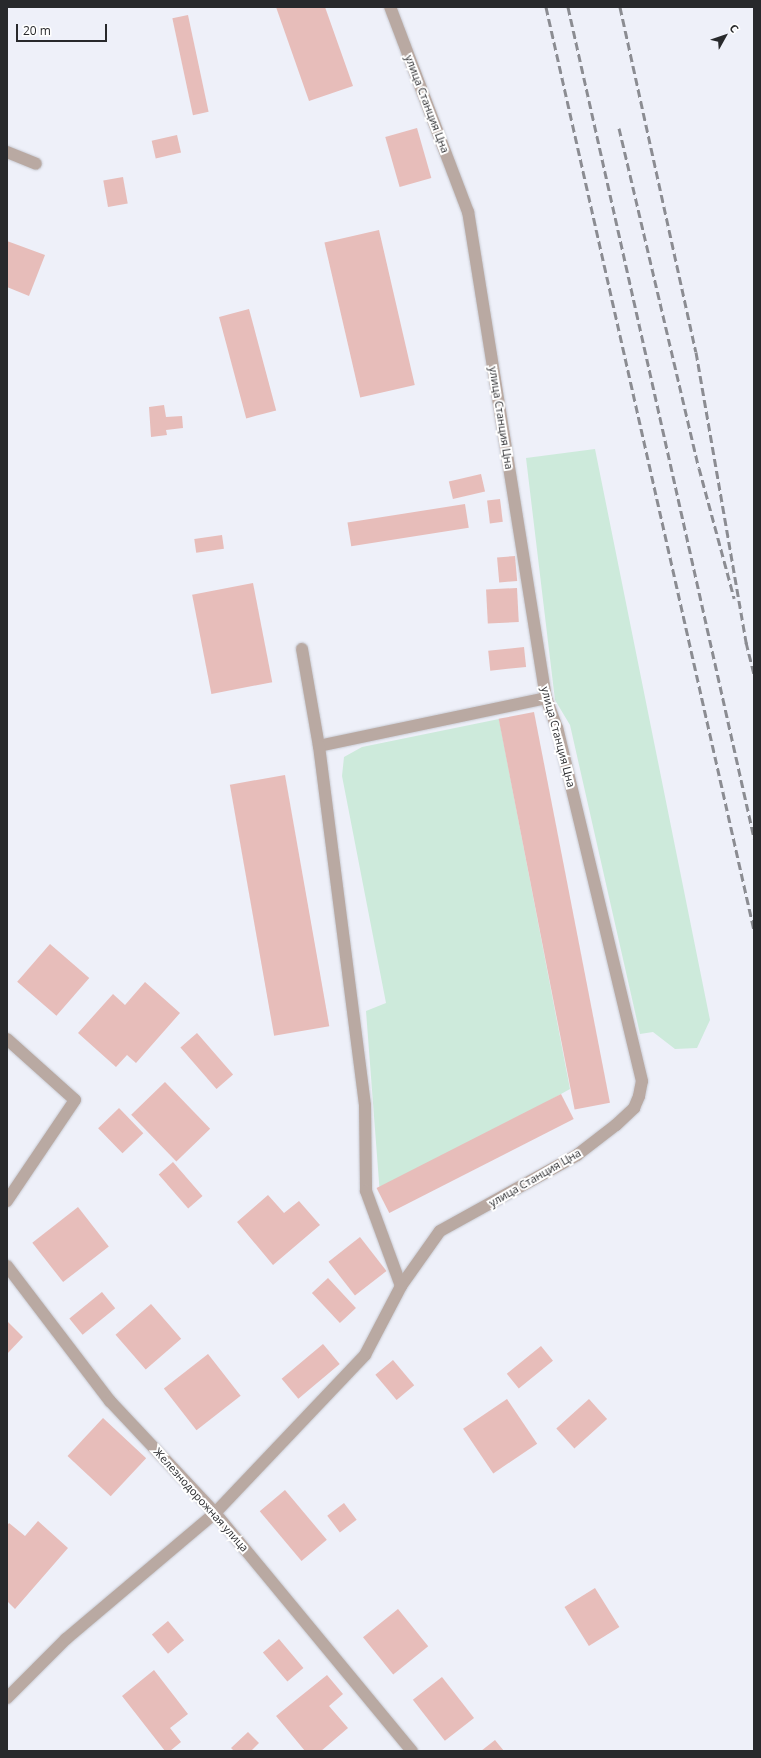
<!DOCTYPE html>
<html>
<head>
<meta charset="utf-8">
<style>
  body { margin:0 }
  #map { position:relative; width:761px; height:1758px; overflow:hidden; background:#eef0f9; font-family:"Open Sans",sans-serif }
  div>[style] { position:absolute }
  .green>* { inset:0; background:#cdeadb }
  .building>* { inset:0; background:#e7bdba; transform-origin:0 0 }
  .roads { filter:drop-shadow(0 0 1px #caccd4) drop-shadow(0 0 1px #caccd4) }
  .service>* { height:12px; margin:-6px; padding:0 6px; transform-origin:6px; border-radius:6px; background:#b9a9a2 }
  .minor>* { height:12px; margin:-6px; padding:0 6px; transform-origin:6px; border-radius:6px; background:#b9a9a2 }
  .rail>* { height:3px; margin-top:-1.5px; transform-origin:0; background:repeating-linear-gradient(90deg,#8b8c92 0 8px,transparent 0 12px) }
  span { translate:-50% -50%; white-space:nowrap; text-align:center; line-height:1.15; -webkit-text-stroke:4px #fff; paint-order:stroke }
  .street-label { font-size:11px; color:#28292c }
  .frame { position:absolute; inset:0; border:8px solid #28292c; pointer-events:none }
  .north { position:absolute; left:705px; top:16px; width:40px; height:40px; -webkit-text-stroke:3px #fff; paint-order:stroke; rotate:50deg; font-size:11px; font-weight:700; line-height:16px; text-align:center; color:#28292c }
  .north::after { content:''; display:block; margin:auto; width:14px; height:18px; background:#28292c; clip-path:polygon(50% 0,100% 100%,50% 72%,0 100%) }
  .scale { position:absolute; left:16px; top:24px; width:91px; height:18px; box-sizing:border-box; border:2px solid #28292c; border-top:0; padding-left:5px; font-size:12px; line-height:14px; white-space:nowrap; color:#28292c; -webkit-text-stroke:3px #fff; paint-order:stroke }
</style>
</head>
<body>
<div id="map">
  <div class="green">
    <i style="clip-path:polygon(595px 449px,710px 1020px,697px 1048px,675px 1049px,653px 1032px,640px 1034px,570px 725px,555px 700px,526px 458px)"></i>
    <i style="clip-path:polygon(499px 719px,570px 1089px,380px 1195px,366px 1011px,386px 1003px,342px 776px,344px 757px,362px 747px)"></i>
  </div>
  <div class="building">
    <i style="clip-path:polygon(276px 7px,325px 7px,353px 86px,309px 101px)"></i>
    <i style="left:188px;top:15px;width:99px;height:16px;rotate:78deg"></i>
    <i style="left:417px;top:128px;width:52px;height:33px;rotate:74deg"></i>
    <i style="left:177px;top:135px;width:18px;height:26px;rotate:77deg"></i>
    <i style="left:123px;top:177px;width:27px;height:20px;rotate:80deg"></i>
    <i style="left:379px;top:230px;width:159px;height:56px;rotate:77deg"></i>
    <i style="clip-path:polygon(7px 241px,45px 255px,29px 296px,7px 287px)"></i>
    <i style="left:249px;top:309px;width:105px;height:31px;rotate:75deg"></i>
    <i style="clip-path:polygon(164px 405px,166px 417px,182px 416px,183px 428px,166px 430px,167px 435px,151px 437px,149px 407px)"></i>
    <i style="left:481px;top:474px;width:18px;height:33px;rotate:77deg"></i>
    <i style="left:500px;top:499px;width:23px;height:13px;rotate:83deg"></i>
    <i style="left:465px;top:504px;width:24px;height:119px;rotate:81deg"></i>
    <i style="left:222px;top:535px;width:14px;height:28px;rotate:82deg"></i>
    <i style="left:515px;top:556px;width:25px;height:18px;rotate:85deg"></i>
    <i style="left:253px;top:583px;width:101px;height:62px;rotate:79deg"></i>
    <i style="left:517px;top:588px;width:34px;height:31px;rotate:87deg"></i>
    <i style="left:524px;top:647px;width:20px;height:36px;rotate:84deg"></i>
    <i style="left:534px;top:712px;width:398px;height:36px;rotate:79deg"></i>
    <i style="left:285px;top:775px;width:255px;height:56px;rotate:80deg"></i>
    <i style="left:50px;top:944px;width:52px;height:50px;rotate:41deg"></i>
    <i style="clip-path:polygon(145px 982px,180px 1013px,136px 1063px,127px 1055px,116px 1067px,78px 1033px,113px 994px,125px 1005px)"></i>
    <i style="left:197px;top:1033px;width:55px;height:22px;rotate:49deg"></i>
    <i style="left:165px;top:1082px;width:65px;height:47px;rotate:46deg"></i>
    <i style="left:561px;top:1094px;width:28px;height:207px;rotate:63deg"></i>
    <i style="left:119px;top:1108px;width:35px;height:29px;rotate:46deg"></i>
    <i style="left:173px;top:1162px;width:45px;height:19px;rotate:49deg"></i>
    <i style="clip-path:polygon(268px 1195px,284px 1213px,299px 1201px,320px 1225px,273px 1265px,237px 1222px)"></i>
    <i style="left:78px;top:1207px;width:50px;height:58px;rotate:52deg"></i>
    <i style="left:360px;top:1237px;width:43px;height:40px;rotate:52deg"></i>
    <i style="left:328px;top:1278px;width:41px;height:22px;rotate:47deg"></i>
    <i style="left:102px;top:1292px;width:21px;height:42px;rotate:51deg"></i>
    <i style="left:151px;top:1304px;width:46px;height:47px;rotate:49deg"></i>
    <i style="clip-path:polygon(7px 1321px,23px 1337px,7px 1354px)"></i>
    <i style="left:323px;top:1344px;width:26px;height:54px;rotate:50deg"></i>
    <i style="left:541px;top:1346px;width:19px;height:44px;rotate:51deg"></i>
    <i style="left:208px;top:1354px;width:53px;height:56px;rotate:52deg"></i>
    <i style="left:393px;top:1360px;width:33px;height:23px;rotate:50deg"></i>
    <i style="left:507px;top:1399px;width:54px;height:53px;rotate:56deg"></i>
    <i style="left:589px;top:1399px;width:27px;height:44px;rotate:48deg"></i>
    <i style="left:103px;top:1418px;width:59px;height:52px;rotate:43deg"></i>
    <i style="left:285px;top:1490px;width:65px;height:33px;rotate:50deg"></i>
    <i style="left:344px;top:1503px;width:21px;height:21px;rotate:53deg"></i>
    <i style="clip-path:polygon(38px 1521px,68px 1548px,15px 1609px,7px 1601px,7px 1526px,9px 1523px,25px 1536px)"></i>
    <i style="left:595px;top:1588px;width:46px;height:36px;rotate:58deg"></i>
    <i style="left:398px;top:1609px;width:48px;height:45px;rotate:51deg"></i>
    <i style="left:168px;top:1621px;width:25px;height:21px;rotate:50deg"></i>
    <i style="left:279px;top:1639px;width:38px;height:21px;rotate:50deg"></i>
    <i style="clip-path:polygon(154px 1670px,188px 1714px,170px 1728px,181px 1742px,170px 1751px,165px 1751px,122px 1696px)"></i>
    <i style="clip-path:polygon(327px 1675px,343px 1694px,329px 1706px,348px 1728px,321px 1751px,305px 1751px,276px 1716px)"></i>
    <i style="left:442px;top:1677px;width:52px;height:37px;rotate:52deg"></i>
    <i style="clip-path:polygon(248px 1732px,259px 1743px,251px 1751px,234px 1751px,231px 1748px)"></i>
    <i style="clip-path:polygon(495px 1740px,504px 1751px,481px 1751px)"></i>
  </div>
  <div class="roads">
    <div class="service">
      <i style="left:7px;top:152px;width:31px;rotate:22deg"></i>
      <i style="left:302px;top:649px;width:98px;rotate:80.1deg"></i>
      <i style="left:319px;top:746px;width:232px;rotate:-11.9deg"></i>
      <i style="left:319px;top:746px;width:362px;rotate:82.7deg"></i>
      <i style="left:365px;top:1105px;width:86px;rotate:89.3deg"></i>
      <i style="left:366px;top:1191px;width:101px;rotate:69.8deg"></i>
    </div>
    <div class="minor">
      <i style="left:7px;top:1039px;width:91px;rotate:41.9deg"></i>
      <i style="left:75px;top:1100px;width:122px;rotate:124deg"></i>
      <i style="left:7px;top:1266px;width:170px;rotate:52.7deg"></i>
      <i style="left:110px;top:1401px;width:154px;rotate:46.8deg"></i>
      <i style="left:215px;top:1513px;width:309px;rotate:50.4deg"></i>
      <i style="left:7px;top:1698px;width:83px;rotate:-45deg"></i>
      <i style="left:66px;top:1639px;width:195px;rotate:-40.2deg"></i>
      <i style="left:215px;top:1513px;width:218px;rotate:-46.5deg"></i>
      <i style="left:365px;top:1355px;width:78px;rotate:-62.4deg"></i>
      <i style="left:401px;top:1286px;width:67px;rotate:-54.7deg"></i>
      <i style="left:440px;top:1231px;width:157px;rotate:-29deg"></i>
      <i style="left:577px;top:1155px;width:49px;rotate:-37.6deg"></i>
      <i style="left:616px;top:1125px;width:25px;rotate:-43deg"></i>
      <i style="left:634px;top:1108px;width:13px;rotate:-67deg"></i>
      <i style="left:639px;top:1096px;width:15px;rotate:-79deg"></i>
      <i style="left:642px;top:1081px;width:363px;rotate:-103.5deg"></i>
      <i style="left:557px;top:728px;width:32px;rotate:-110deg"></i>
      <i style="left:546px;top:698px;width:492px;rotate:-99.1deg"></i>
      <i style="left:468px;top:212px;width:219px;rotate:-110.8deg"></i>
    </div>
  </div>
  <div class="rail">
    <i style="left:546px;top:7px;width:946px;rotate:77.3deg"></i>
    <i style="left:568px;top:7px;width:852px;rotate:77.38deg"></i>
    <i style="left:620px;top:7px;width:353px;rotate:77.6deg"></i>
    <i style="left:696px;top:352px;width:299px;rotate:80.2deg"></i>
    <i style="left:619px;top:128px;width:349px;rotate:76.8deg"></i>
    <i style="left:699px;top:468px;width:135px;rotate:74.9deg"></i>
    <i style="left:746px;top:642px;width:33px;rotate:76deg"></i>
  </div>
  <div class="street-label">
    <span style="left:427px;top:104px;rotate:69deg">улица Станция Цна</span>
    <span style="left:501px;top:418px;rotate:81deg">улица Станция Цна</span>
    <span style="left:558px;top:737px;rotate:75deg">улица Станция Цна</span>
    <span style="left:535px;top:1178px;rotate:-30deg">улица Станция Цна</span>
    <span style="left:201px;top:1500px;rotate:48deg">Железнодорожная улица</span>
  </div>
  <div class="frame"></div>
  <div class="north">С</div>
  <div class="scale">20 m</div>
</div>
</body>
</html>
